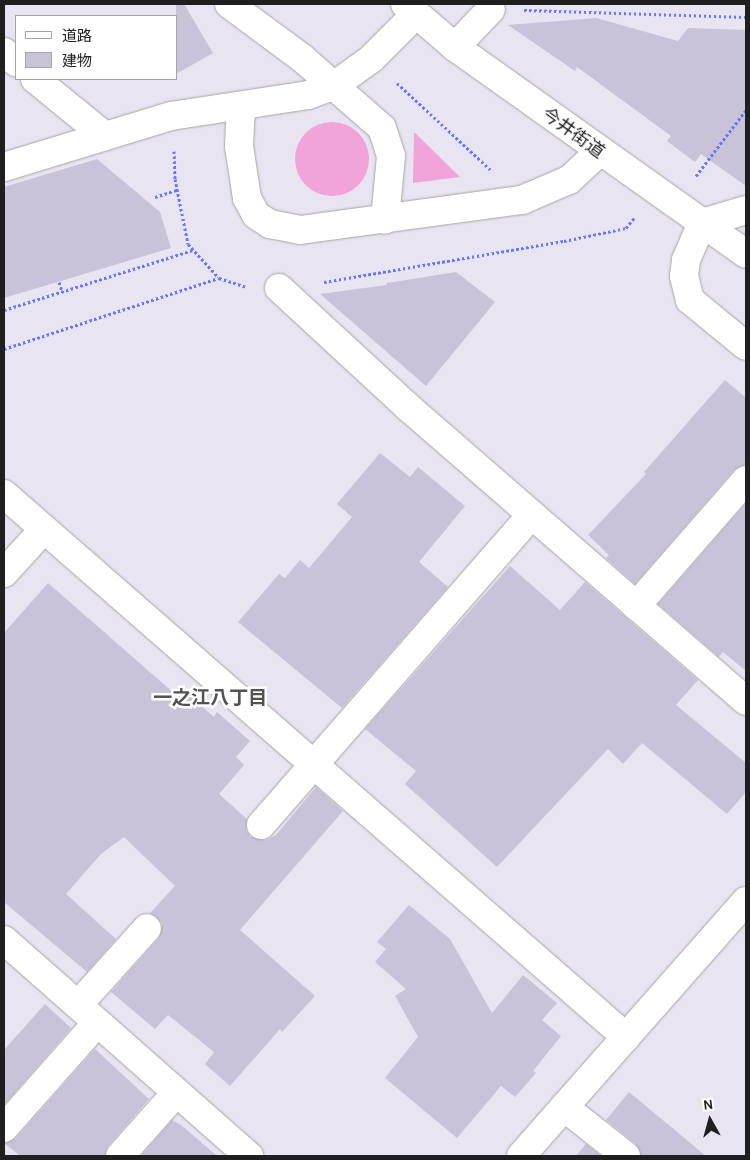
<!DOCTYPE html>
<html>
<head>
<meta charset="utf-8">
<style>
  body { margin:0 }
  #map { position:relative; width:750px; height:1160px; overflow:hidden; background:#e9e4f1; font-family:Karla,"Noto Sans JP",sans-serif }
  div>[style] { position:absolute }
  .grass>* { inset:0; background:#f0a4da }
  .round { border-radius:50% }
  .building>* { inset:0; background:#c8c3d8 }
  .path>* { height:3px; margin-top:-1.5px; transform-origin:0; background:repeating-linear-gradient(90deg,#6678ff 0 2.5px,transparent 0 5px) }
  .roads { filter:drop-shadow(0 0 1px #a6a6a6) drop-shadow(0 0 1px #a6a6a6) }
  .minor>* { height:28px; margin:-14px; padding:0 14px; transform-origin:14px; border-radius:14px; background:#fff }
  span { translate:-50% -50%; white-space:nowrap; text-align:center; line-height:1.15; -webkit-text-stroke:5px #fff; paint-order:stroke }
  .street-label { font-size:18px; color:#1f1f1f }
  .neighbourhood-label { font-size:19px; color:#525252; font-weight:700 }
  .frame { position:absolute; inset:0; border:5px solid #1f1f1f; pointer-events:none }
  .legend { position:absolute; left:15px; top:15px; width:162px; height:65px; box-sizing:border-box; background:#fff; border:1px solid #a5a5a5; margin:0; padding:6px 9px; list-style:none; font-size:15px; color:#1f1f1f }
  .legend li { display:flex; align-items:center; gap:10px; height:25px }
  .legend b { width:25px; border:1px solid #a5a5a5 }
  .north { position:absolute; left:685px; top:1095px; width:50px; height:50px; -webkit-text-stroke:4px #fff; paint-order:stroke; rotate:353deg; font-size:14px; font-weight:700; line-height:20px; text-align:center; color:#1f1f1f }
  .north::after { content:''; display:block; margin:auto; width:18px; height:22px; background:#1f1f1f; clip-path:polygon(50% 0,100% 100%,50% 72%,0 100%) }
</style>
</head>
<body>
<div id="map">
  <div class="grass">
    <i class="round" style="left:295px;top:122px;width:74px;height:74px"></i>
    <i style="clip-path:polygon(414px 132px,460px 177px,413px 183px)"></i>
  </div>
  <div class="building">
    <i style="clip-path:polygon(176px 4px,184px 4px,213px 53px,176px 74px)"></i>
    <i style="clip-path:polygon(596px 18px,678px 41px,688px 28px,746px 30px,746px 186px,701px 154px,695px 162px,667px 141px,671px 136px,577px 67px,575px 71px,508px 25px)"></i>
    <i style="clip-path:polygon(97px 159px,160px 212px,171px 248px,4px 298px,4px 187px)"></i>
    <i style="clip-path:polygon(456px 272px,495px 302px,426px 386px,320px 294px,387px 285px,387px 283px)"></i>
    <i style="clip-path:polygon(725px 380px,746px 398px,746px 465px,734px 470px,635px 584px,606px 558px,609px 555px,588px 535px,646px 474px,644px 472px)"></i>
    <i style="clip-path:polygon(380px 453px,410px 477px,418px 467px,465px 506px,419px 562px,448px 587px,342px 708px,238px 622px,279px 574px,285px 578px,300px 560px,309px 568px,352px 517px,337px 504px)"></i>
    <i style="clip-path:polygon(746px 503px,746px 671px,723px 652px,719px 657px,658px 604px)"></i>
    <i style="clip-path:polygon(510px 566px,560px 610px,585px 582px,698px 680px,676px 705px,746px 763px,746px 792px,727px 814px,642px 743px,623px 764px,608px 749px,497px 867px,405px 784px,416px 771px,365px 729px)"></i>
    <i style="clip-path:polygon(48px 583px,175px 694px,181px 688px,214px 717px,217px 712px,250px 741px,236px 757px,244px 765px,219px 794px,247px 819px,246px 830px,251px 837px,266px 840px,276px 835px,316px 787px,343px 811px,240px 930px,315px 996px,282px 1032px,280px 1029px,230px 1086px,205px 1064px,214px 1052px,168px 1015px,155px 1029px,111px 992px,159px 938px,162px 923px,150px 913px,175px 886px,124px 837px,101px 854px,66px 894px,116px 939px,87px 972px,4px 902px,4px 633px)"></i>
    <i style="clip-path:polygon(409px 905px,450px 939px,492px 1013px,523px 975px,557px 1003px,542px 1020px,561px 1036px,533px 1071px,536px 1073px,515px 1097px,501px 1086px,457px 1138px,385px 1078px,418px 1037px,395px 996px,406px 989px,375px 962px,386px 949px,377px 942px)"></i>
    <i style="clip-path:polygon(45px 1004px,71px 1028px,4px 1105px,4px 1050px)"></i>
    <i style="clip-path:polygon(95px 1049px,149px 1099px,108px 1146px,105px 1156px,20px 1156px,4px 1143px,16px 1138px)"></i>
    <i style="clip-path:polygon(629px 1092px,706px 1156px,641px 1156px,636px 1144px,606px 1120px)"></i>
    <i style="clip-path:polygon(172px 1120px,181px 1125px,217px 1156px,141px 1156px)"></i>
    <i style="clip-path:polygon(586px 1144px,601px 1156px,576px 1156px)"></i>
  </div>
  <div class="path">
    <i style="left:524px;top:10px;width:222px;rotate:1.8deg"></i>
    <i style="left:397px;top:83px;width:127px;rotate:42.8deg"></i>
    <i style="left:174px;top:151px;width:28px;rotate:88deg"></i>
    <i style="left:175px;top:179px;width:66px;rotate:78.7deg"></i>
    <i style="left:188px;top:244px;width:46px;rotate:47.6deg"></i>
    <i style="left:219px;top:278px;width:28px;rotate:18deg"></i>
    <i style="left:696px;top:176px;width:83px;rotate:-52.9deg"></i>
    <i style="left:155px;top:197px;width:23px;rotate:-18deg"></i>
    <i style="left:59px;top:282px;width:9px;rotate:72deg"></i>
    <i style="left:324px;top:282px;width:243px;rotate:-9.7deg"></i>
    <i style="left:564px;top:241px;width:63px;rotate:-11.8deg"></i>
    <i style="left:626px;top:228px;width:14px;rotate:-51deg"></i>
    <i style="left:4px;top:310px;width:198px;rotate:-17.6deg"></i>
    <i style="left:4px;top:349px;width:226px;rotate:-18.3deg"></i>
  </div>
  <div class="roads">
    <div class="minor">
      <i style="left:229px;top:4px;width:91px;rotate:36.5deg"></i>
      <i style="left:302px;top:58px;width:106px;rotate:41.2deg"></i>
      <i style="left:382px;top:128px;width:29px;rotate:72deg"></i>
      <i style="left:391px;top:156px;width:64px;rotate:95.4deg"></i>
      <i style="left:405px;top:4px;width:66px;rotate:40.7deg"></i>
      <i style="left:455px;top:47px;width:357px;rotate:35.4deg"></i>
      <i style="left:455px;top:47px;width:52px;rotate:-46.5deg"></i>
      <i style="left:4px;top:52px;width:16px;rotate:40deg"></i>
      <i style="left:35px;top:79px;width:90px;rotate:39.2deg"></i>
      <i style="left:241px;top:107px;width:39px;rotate:93deg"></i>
      <i style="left:239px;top:146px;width:53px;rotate:81.3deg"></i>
      <i style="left:247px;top:198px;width:19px;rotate:62deg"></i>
      <i style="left:256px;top:215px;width:17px;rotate:33deg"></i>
      <i style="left:270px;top:224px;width:31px;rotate:11deg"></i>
      <i style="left:300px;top:230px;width:224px;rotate:-7.7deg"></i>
      <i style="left:522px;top:200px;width:51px;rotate:-23.1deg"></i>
      <i style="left:569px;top:180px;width:41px;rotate:-43deg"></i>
      <i style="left:4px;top:167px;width:175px;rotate:-17deg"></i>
      <i style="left:171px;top:116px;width:139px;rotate:-8.7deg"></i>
      <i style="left:308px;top:95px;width:29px;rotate:-20deg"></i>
      <i style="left:335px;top:85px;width:44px;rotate:-35.8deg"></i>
      <i style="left:371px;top:59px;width:64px;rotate:-45deg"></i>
      <i style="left:746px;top:210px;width:46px;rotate:163.5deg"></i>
      <i style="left:702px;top:223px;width:40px;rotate:113.4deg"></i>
      <i style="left:686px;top:260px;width:16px;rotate:97deg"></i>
      <i style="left:684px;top:276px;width:25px;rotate:76deg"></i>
      <i style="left:690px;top:300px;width:72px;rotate:39.4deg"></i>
      <i style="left:279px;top:288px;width:176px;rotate:42.7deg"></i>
      <i style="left:408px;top:407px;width:448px;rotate:41deg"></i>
      <i style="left:4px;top:494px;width:826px;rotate:41.12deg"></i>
      <i style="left:4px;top:573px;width:59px;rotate:-47.7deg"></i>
      <i style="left:636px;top:606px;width:167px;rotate:-48.9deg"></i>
      <i style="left:261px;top:825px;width:411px;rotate:-48.9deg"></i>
      <i style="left:4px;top:940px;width:327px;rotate:41.4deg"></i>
      <i style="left:78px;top:1005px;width:103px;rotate:-48.1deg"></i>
      <i style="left:564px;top:1107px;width:79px;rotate:38.3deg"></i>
      <i style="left:4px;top:1128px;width:140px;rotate:-48.5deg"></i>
      <i style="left:120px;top:1156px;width:84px;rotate:-48.4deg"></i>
      <i style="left:521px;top:1156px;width:340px;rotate:-48.6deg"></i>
    </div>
  </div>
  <div class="street-label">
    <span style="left:573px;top:133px;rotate:36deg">今井街道</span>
  </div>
  <div class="neighbourhood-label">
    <span style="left:210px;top:699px">一之江八丁目</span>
  </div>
  <div class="frame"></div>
  <ul class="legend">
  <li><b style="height:6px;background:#fff"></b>道路</li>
  <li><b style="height:14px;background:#c8c3d8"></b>建物</li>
  </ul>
  <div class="north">N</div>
</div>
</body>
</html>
